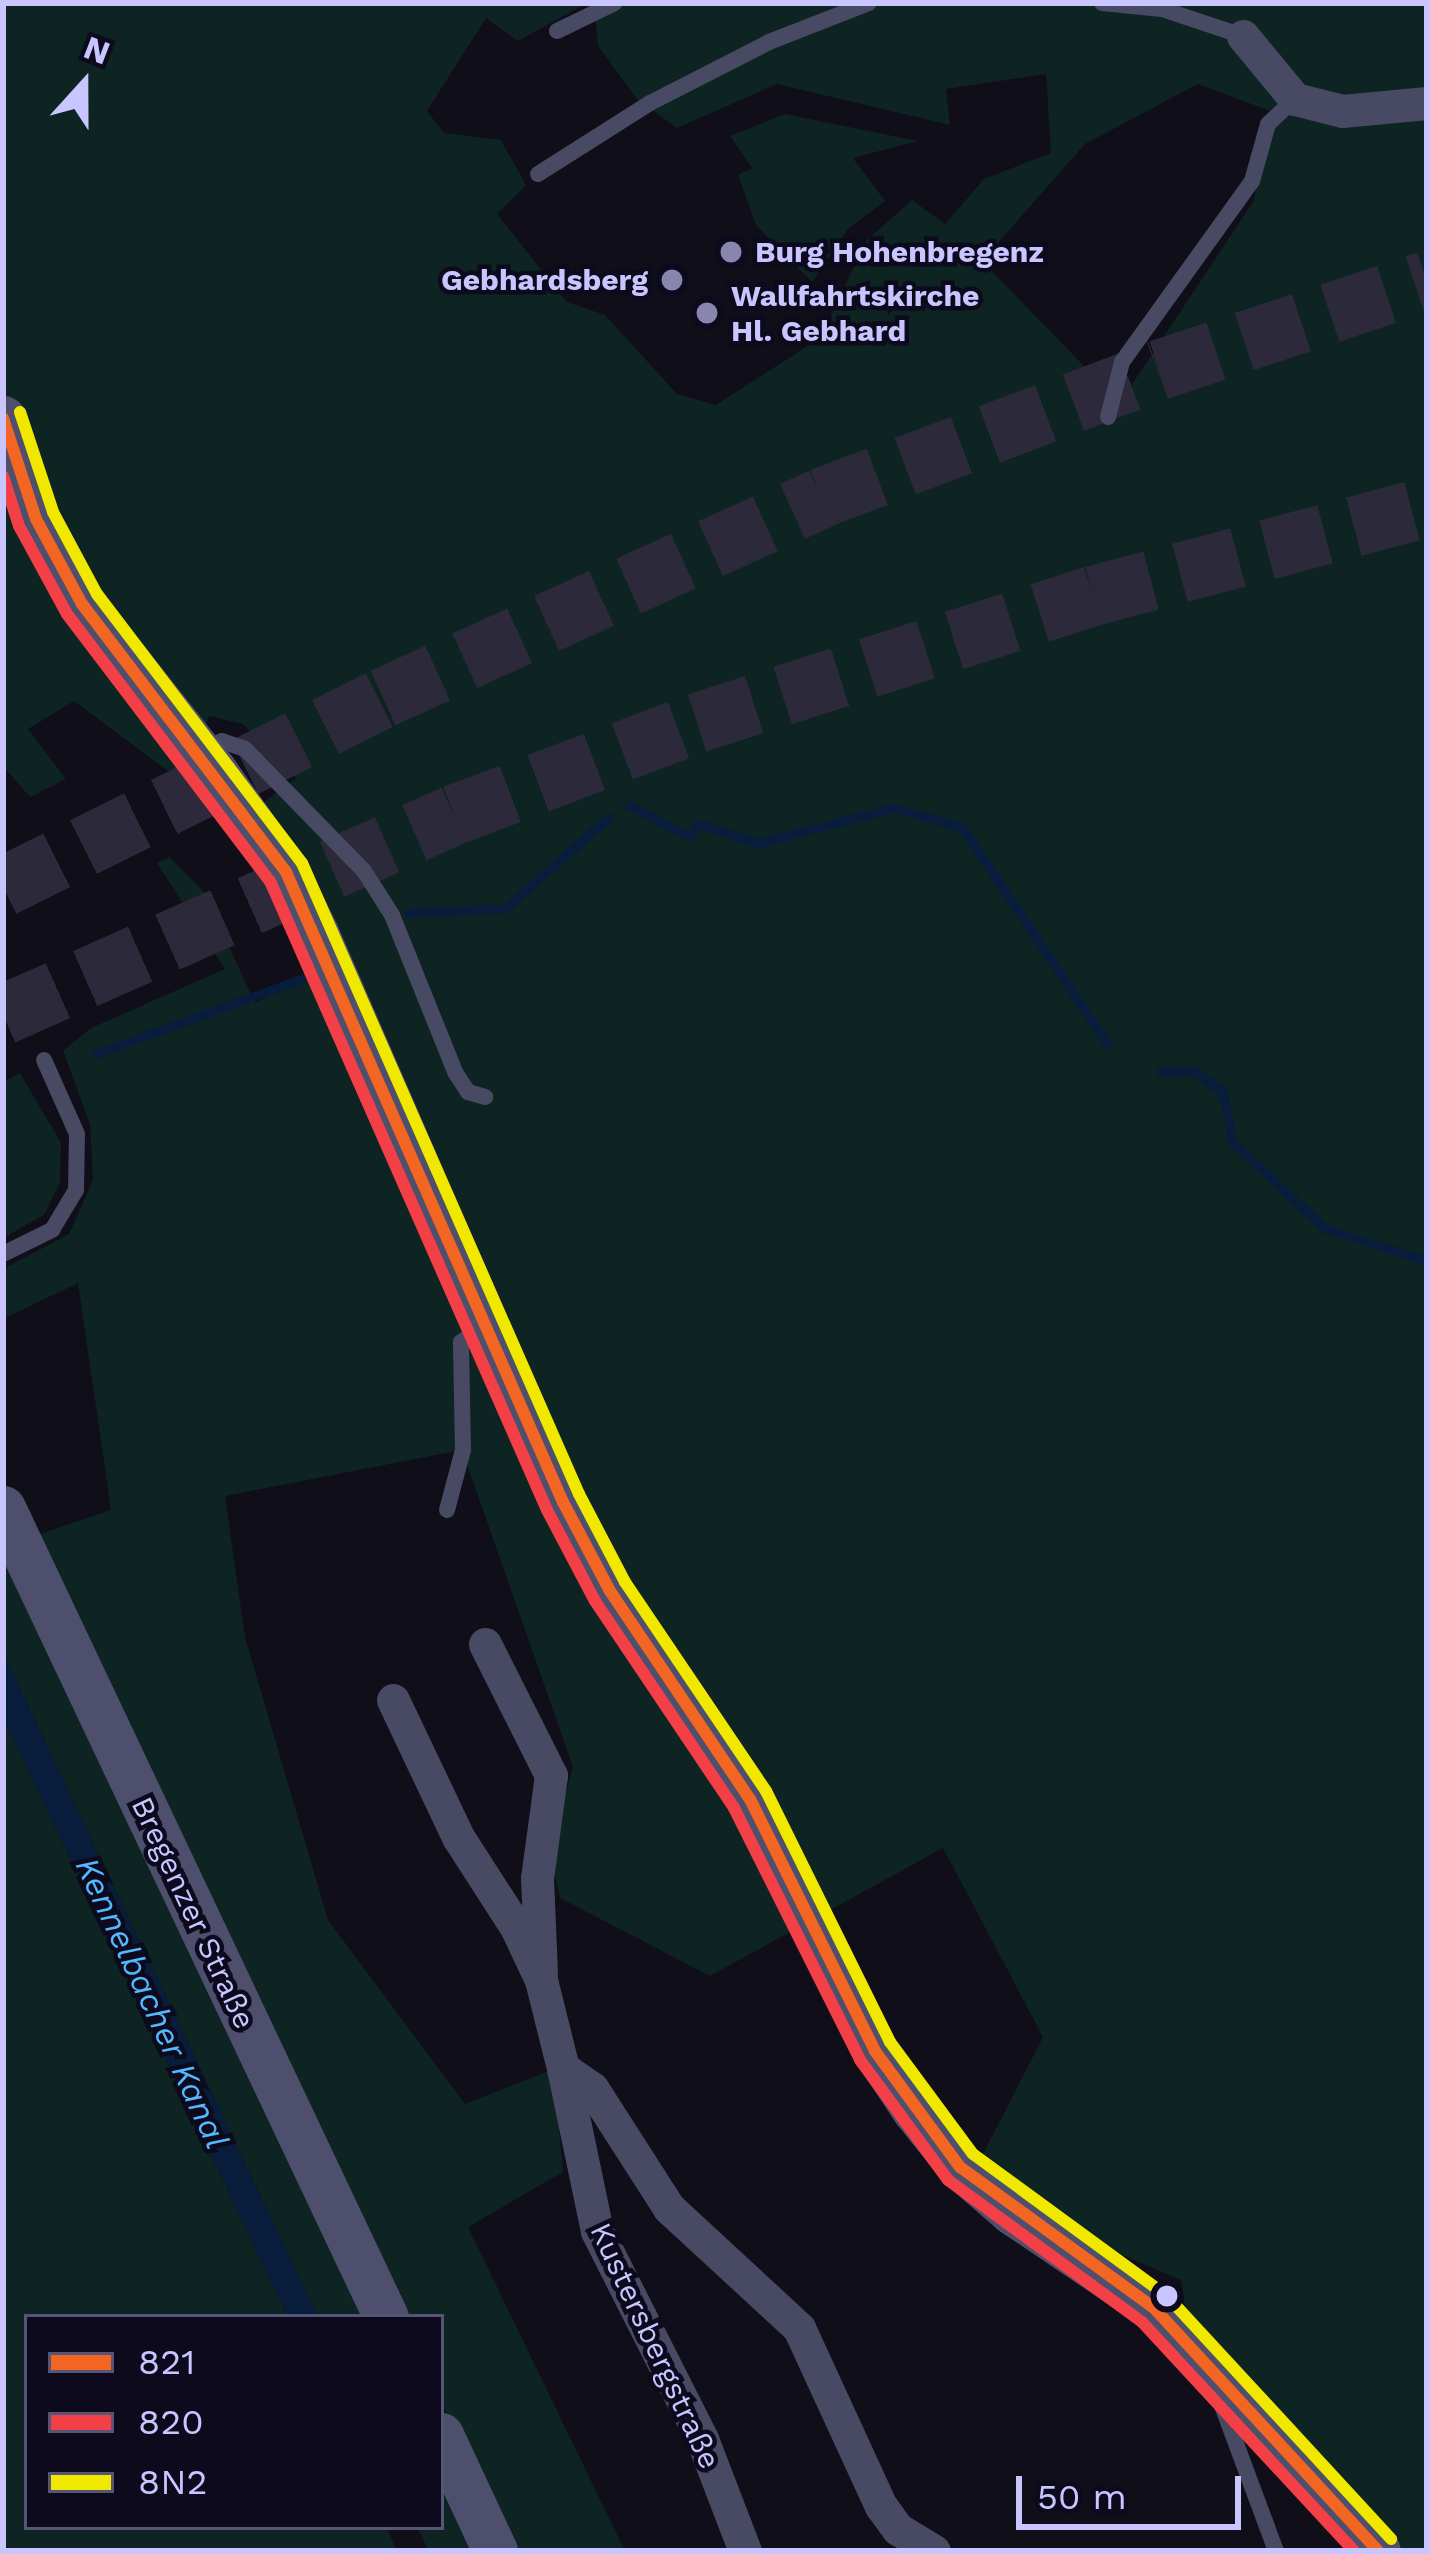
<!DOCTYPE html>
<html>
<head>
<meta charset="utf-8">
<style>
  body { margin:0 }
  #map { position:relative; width:1430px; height:2554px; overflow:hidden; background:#100e18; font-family:"Work Sans",sans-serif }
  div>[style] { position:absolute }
  .green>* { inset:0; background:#0d2422 }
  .water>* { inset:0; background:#081d3b }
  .stream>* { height:9px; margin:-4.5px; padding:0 4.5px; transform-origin:4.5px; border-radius:4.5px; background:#081d3b }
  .motorway-tunnel>* { height:60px; margin-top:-30px; transform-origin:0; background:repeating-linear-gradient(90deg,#2c293b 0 60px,transparent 0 90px) }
  .service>* { height:16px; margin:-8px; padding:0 8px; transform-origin:8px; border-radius:8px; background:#484962 }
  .minor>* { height:33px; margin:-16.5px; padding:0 16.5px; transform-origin:16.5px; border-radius:16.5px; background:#484962 }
  .secondary>* { height:45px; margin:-22.5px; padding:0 22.5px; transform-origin:22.5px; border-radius:22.5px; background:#4e4f6d }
  .secondary-bridge>* { height:45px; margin:-22.5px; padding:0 22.5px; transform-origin:22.5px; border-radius:22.5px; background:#4e4f6d }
  .bus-1>* { height:12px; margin:-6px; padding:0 6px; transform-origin:6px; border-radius:6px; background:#f26522 }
  .bus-2>* { height:12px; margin:-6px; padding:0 6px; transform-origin:6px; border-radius:6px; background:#f33f46 }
  .bus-3>* { height:12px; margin:-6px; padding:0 6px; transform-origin:6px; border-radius:6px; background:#f1e800 }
  .dots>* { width:33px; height:33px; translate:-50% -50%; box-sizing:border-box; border:6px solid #0c0a1c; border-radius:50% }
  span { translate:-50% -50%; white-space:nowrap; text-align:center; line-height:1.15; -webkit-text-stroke:9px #0c0a1c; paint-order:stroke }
  .poi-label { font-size:30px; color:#c8c5ff; font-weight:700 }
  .left { translate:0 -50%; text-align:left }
  .right { translate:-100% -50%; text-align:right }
  .street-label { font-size:30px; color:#c8c5ff }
  .water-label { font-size:33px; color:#53b9ff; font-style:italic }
  .frame { position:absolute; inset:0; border:6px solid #c8c5ff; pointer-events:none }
  .legend { position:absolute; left:24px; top:2314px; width:420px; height:216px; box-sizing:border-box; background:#0c0a1c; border:3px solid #575577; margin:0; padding:15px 21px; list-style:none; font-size:36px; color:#c8c5ff }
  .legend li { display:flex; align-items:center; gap:24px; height:60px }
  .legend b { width:60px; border:3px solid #575577 }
  .north { position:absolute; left:24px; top:24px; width:120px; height:120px; -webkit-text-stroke:9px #0c0a1c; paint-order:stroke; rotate:21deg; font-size:33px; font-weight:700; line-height:48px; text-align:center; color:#c8c5ff }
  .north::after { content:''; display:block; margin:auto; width:42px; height:54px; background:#c8c5ff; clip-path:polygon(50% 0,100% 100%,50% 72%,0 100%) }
  .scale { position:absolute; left:1016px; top:2476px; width:225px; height:54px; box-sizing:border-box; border:6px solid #c8c5ff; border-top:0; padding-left:15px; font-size:36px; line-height:42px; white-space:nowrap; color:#c8c5ff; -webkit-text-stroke:9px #0c0a1c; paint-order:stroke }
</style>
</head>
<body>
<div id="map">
  <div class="green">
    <i style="clip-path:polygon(evenodd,3px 3px,587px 3px,518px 41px,486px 18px,427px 111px,444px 133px,501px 140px,526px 185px,497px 214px,567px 302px,605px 315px,677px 394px,716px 405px,820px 338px,866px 241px,912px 200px,945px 224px,984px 179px,1051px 153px,1046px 74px,946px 89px,950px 125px,777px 84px,677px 128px,637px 99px,598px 46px,594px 3px,1427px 3px,1427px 2551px,1399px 2551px,1185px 2307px,1181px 2280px,1111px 2250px,983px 2154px,1043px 2037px,943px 1848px,710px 1976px,560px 1898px,549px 1852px,573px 1767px,462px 1450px,225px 1496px,245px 1637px,328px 1920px,465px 2104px,554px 2069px,563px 2172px,468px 2227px,625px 2551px,511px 2551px,441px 2402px,441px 2317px,401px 2317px,28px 1538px,111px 1510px,78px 1283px,3px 1319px,3px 1269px,69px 1234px,93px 1180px,90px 1124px,63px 1051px,91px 1028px,225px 969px,157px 863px,169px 857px,204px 892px,255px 1003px,347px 957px,260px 805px,296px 778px,243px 724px,209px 716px,188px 786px,74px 701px,28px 729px,66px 779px,30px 797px,3px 766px,3px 3px,1198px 84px,1275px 113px,1253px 202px,1129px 389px,1111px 394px,982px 261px,1085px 144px,1198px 84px)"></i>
    <i style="clip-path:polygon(785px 114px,918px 141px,853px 158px,885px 201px,848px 229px,812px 282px,756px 225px,738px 175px,752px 168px,730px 136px)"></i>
    <i style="clip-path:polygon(20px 1073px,61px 1143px,60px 1183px,44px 1215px,3px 1238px,3px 1082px)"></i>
    <i style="clip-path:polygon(3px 1546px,370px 2317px,318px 2317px,3px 1653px)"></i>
    <i style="clip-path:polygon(3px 1717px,288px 2317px,27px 2317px,27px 2527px,386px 2527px,397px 2551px,3px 2551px)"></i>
    <i style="clip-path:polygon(441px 2466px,481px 2551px,429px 2551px,417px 2527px,441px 2527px)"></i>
  </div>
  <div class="water">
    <i style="clip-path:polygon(3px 1653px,74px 1803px,318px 2317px,288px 2317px,3px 1717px)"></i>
  </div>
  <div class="stream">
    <i style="left:629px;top:805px;width:67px;rotate:27.7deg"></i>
    <i style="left:688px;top:836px;width:16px;rotate:-47deg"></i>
    <i style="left:699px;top:824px;width:61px;rotate:18.1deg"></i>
    <i style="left:757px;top:843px;width:141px;rotate:-14.3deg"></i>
    <i style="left:894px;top:808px;width:71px;rotate:15.6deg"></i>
    <i style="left:962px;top:827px;width:262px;rotate:56.2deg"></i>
    <i style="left:408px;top:913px;width:98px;rotate:-2.9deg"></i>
    <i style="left:506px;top:908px;width:137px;rotate:-41.5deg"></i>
    <i style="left:95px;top:1054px;width:225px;rotate:-20deg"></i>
    <i style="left:1160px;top:1071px;width:34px"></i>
    <i style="left:1194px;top:1071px;width:36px;rotate:36deg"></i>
    <i style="left:1223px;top:1092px;width:50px;rotate:79.6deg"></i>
    <i style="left:1232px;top:1141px;width:127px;rotate:43.4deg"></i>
    <i style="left:1324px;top:1228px;width:108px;rotate:17.8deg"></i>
  </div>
  <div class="motorway-tunnel">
    <i style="left:3px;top:887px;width:424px;rotate:-26.4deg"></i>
    <i style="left:383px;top:698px;width:482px;rotate:-24.5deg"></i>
    <i style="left:821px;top:498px;width:361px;rotate:-20.7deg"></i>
    <i style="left:1159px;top:370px;width:282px;rotate:-18.4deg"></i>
    <i style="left:3px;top:1015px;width:493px;rotate:-23.9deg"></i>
    <i style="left:454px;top:815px;width:260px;rotate:-20.7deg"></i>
    <i style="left:697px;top:723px;width:416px;rotate:-17.8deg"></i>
    <i style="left:1093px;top:596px;width:346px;rotate:-14.9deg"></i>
  </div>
  <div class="service">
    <i style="left:1102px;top:3px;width:60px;rotate:5.7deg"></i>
    <i style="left:1162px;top:9px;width:85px;rotate:18.4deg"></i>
    <i style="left:557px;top:31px;width:64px;rotate:-25.8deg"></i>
    <i style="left:538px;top:174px;width:133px;rotate:-32.4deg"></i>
    <i style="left:650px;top:103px;width:134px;rotate:-27.1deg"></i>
    <i style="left:769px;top:42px;width:107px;rotate:-21.3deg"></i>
    <i style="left:1108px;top:417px;width:57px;rotate:-75.7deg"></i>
    <i style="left:1122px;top:362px;width:223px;rotate:-54.3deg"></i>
    <i style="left:1252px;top:181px;width:59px;rotate:-74.3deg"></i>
    <i style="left:1268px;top:124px;width:37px;rotate:-43deg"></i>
    <i style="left:205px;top:749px;width:19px;rotate:-25deg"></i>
    <i style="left:222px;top:741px;width:24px;rotate:19deg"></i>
    <i style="left:245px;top:749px;width:170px;rotate:45.7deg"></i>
    <i style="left:364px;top:871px;width:52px;rotate:57.5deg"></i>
    <i style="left:392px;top:915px;width:169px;rotate:68.1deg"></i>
    <i style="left:455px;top:1072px;width:24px;rotate:57deg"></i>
    <i style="left:468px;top:1092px;width:18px;rotate:16deg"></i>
    <i style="left:3px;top:1254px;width:55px;rotate:-26.1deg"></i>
    <i style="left:52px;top:1230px;width:47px;rotate:-59deg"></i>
    <i style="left:76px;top:1190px;width:56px;rotate:-89deg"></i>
    <i style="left:77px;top:1134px;width:81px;rotate:-114deg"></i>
    <i style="left:447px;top:1510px;width:62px;rotate:-75.1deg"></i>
    <i style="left:463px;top:1450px;width:108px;rotate:-91.1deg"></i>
    <i style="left:461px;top:1342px;width:28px;rotate:-35deg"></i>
    <i style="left:1218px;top:2395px;width:166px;rotate:69.6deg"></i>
  </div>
  <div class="minor">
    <i style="left:1243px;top:36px;width:82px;rotate:50.5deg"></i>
    <i style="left:1295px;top:99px;width:49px;rotate:14.3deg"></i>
    <i style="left:1342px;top:111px;width:85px;rotate:-5.4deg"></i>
    <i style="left:485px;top:1644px;width:147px;rotate:63.3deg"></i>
    <i style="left:551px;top:1775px;width:104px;rotate:97.7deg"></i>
    <i style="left:537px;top:1878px;width:94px;rotate:87.6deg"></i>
    <i style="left:393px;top:1700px;width:152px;rotate:64.6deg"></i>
    <i style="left:458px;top:1837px;width:107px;rotate:57.2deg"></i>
    <i style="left:516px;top:1927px;width:59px;rotate:64.7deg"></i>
    <i style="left:541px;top:1980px;width:91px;rotate:76deg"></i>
    <i style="left:745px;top:2551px;width:120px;rotate:-111deg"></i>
    <i style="left:702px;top:2439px;width:233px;rotate:-116.8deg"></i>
    <i style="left:597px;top:2231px;width:167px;rotate:-101.8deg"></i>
    <i style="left:563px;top:2068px;width:35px;rotate:35deg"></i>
    <i style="left:592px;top:2088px;width:143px;rotate:57.3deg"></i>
    <i style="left:669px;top:2208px;width:177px;rotate:42.7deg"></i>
    <i style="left:799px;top:2328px;width:196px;rotate:65.3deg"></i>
    <i style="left:881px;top:2506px;width:29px;rotate:54deg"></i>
    <i style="left:898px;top:2529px;width:42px;rotate:31.4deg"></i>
  </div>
  <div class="secondary">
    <i style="left:3px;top:418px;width:106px;rotate:71.9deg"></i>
    <i style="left:36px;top:519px;width:97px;rotate:61.6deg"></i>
    <i style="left:82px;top:604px;width:212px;rotate:51.5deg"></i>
    <i style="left:317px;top:935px;width:618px;rotate:66.55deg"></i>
    <i style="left:563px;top:1502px;width:101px;rotate:62.2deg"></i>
    <i style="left:610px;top:1591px;width:251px;rotate:56.1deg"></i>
    <i style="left:750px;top:1799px;width:281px;rotate:63.6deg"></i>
    <i style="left:875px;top:2051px;width:72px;rotate:56.3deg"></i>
    <i style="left:915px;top:2111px;width:72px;rotate:51.2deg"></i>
    <i style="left:960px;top:2167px;width:69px;rotate:40.9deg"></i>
    <i style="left:1012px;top:2212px;width:171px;rotate:34.1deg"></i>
    <i style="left:1154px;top:2308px;width:330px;rotate:47.3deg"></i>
    <i style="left:3px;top:1508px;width:895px;rotate:64.67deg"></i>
    <i style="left:441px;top:2435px;width:128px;rotate:65deg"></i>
  </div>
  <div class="secondary-bridge">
    <i style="left:214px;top:770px;width:125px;rotate:54.8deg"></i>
    <i style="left:286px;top:872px;width:70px;rotate:63.8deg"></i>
  </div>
  <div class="bus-1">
    <i style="left:3px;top:418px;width:106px;rotate:71.9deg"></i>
    <i style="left:36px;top:519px;width:97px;rotate:61.6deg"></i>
    <i style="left:82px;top:604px;width:337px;rotate:52.7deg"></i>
    <i style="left:286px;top:872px;width:688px;rotate:66.27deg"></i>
    <i style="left:563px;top:1502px;width:101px;rotate:62.2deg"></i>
    <i style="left:610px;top:1591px;width:251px;rotate:56.1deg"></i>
    <i style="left:750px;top:1799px;width:281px;rotate:63.6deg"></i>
    <i style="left:875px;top:2051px;width:144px;rotate:53.8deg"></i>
    <i style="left:960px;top:2167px;width:240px;rotate:36deg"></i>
    <i style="left:1154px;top:2308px;width:330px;rotate:47.3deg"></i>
  </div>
  <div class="bus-2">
    <i style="left:3px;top:476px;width:52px;rotate:72.3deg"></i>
    <i style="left:19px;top:526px;width:100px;rotate:61.4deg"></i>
    <i style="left:67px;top:614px;width:335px;rotate:52.8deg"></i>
    <i style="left:270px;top:881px;width:687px;rotate:66.23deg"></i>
    <i style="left:547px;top:1510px;width:103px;rotate:62.2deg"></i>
    <i style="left:595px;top:1601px;width:249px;rotate:56.1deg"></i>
    <i style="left:734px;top:1808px;width:282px;rotate:63.4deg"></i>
    <i style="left:860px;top:2060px;width:149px;rotate:53.7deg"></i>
    <i style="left:948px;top:2180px;width:240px;rotate:36.2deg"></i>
    <i style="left:1142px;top:2322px;width:312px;rotate:47.2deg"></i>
  </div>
  <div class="bus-3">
    <i style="left:20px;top:412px;width:105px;rotate:71.7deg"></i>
    <i style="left:53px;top:512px;width:93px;rotate:61.8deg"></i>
    <i style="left:97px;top:594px;width:338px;rotate:52.7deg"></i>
    <i style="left:302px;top:863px;width:689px;rotate:66.3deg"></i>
    <i style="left:579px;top:1494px;width:99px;rotate:62.4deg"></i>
    <i style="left:625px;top:1582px;width:252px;rotate:56deg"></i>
    <i style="left:766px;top:1791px;width:280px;rotate:63.7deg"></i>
    <i style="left:890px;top:2042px;width:139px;rotate:53.5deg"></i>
    <i style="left:973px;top:2154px;width:239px;rotate:36.2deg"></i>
    <i style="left:1166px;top:2295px;width:332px;rotate:47.3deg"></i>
  </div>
  <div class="dots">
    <i style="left:731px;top:252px;background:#8885ae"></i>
    <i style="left:672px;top:280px;background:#8885ae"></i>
    <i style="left:707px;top:313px;background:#8885ae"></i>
    <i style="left:1167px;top:2296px;background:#c8c5ff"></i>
  </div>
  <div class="poi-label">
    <span class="left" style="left:755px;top:252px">Burg Hohenbregenz</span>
    <span class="right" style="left:648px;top:280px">Gebhardsberg</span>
    <span class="left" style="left:731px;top:313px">Wallfahrtskirche<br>Hl. Gebhard</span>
  </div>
  <div class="street-label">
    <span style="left:193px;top:1913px;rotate:65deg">Bregenzer Straße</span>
    <span style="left:655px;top:2346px;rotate:65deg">Kustersbergstraße</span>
  </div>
  <div class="water-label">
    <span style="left:152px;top:2003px;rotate:65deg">Kennelbacher Kanal</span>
  </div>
  <div class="frame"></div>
  <ul class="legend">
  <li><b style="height:15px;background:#f26522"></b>821</li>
  <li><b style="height:15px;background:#f33f46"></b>820</li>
  <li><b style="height:15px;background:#f1e800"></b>8N2</li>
  </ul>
  <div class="north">N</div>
  <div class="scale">50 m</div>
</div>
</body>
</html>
